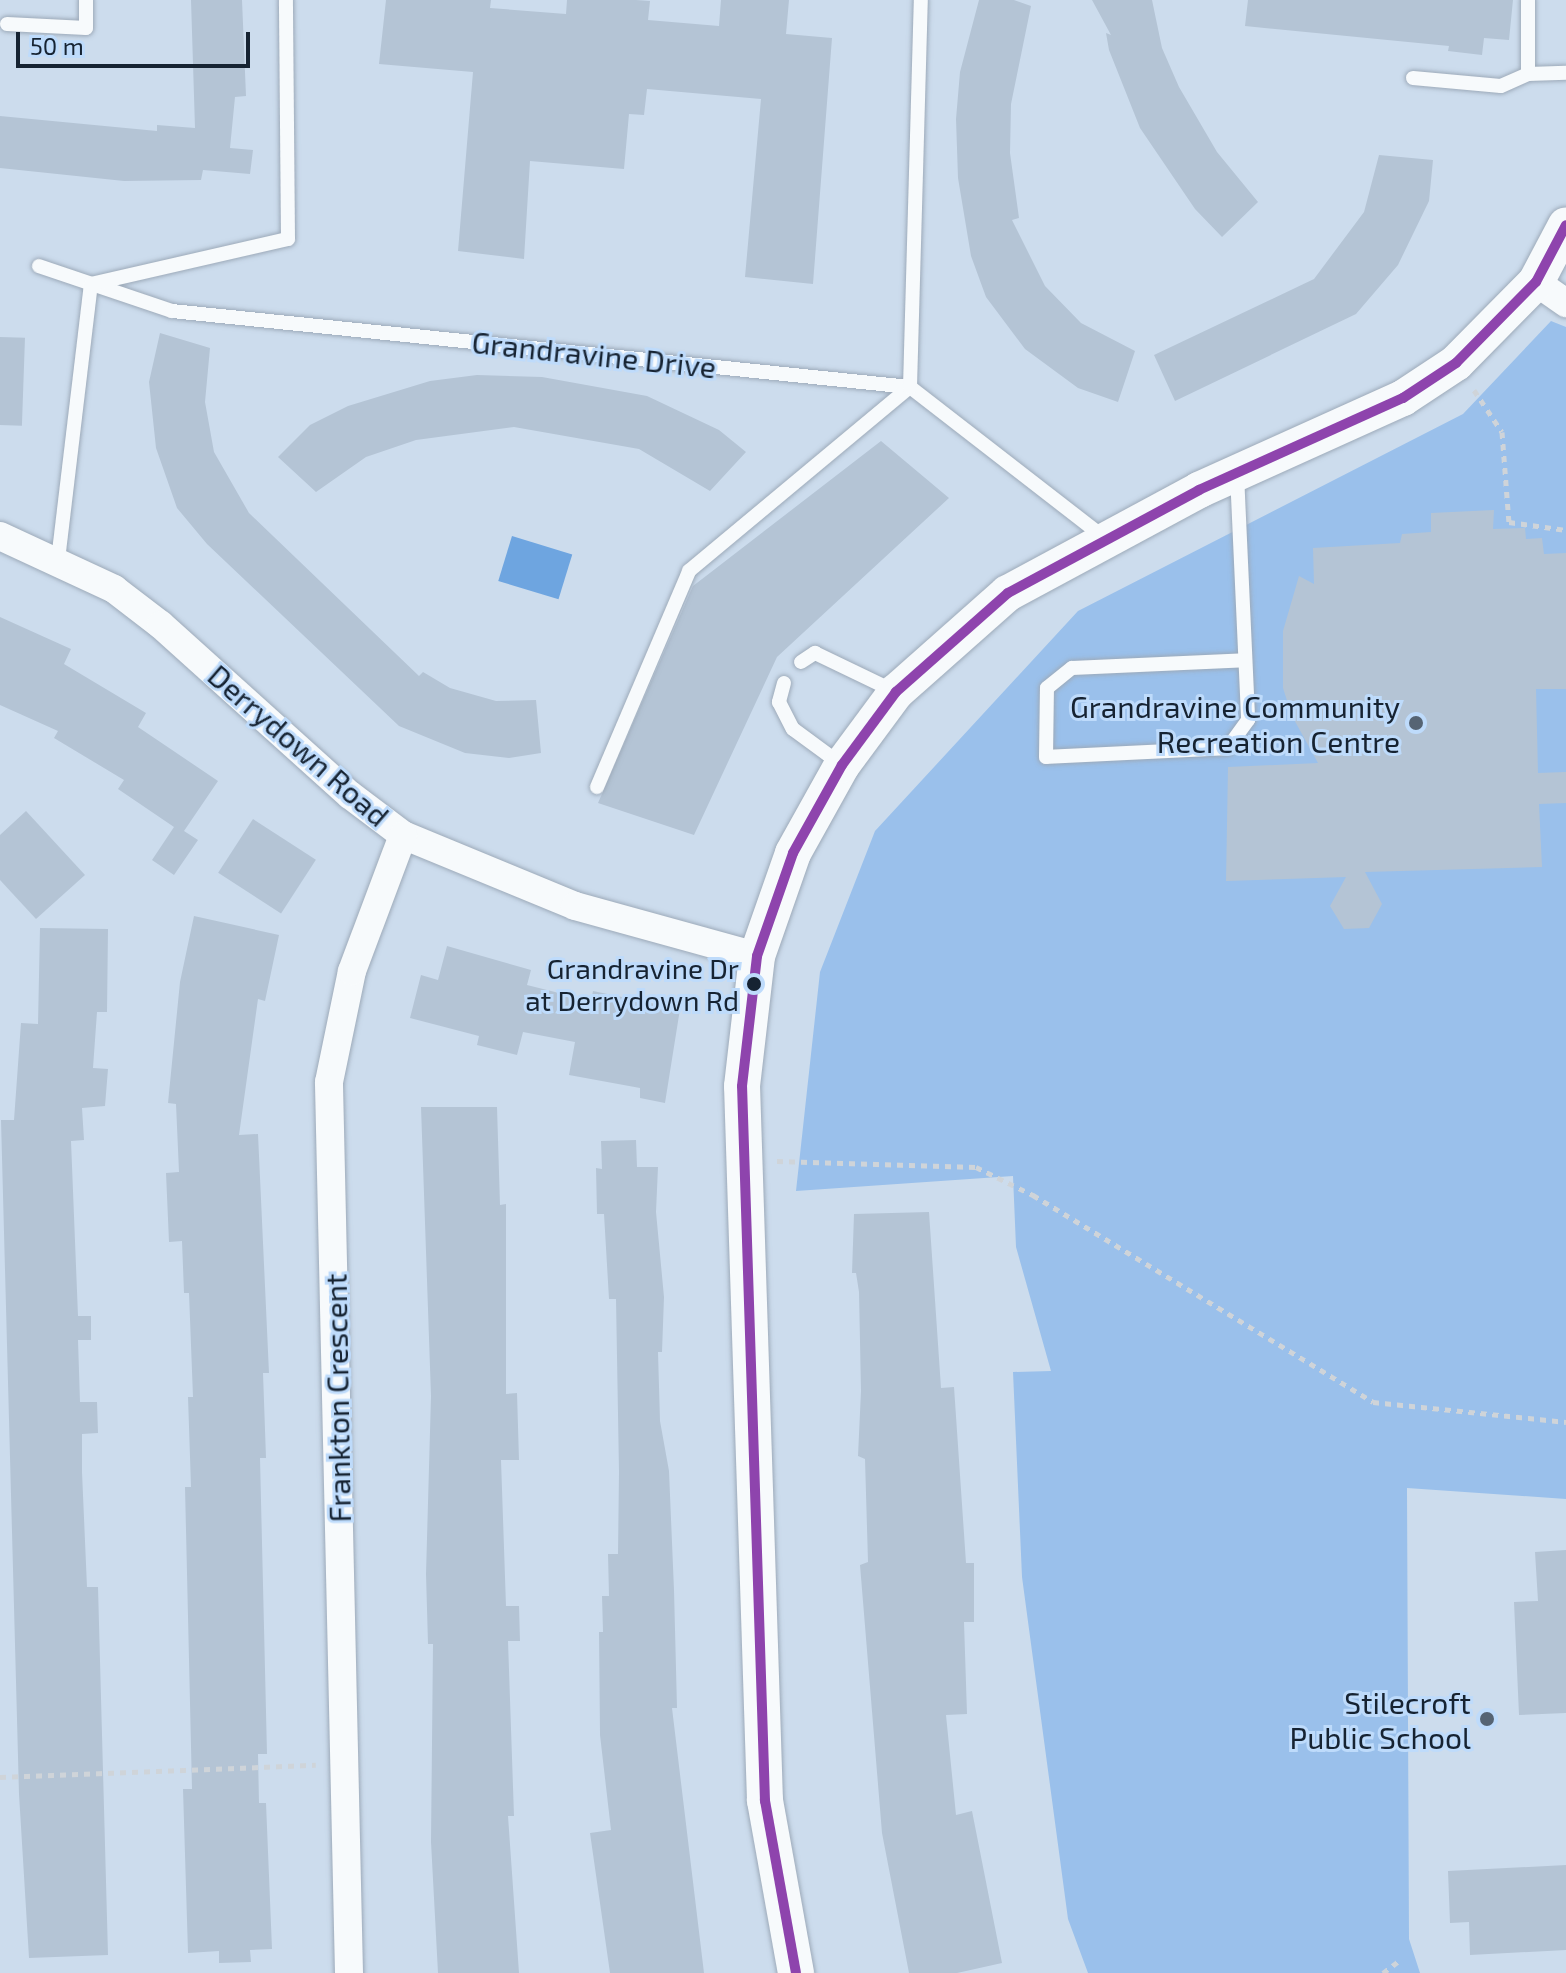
<!DOCTYPE html>
<html>
<head>
<meta charset="utf-8">
<style>
  body { margin:0 }
  #map { position:relative; width:1566px; height:1973px; overflow:hidden; background:#ccdced; font-family:"Exo 2",sans-serif }
  div>[style] { position:absolute }
  .green>* { inset:0; background:#9ac0eb }
  .water>* { inset:0; background:#6ea5e0; transform-origin:0 0 }
  .building>* { inset:0; background:#b4c4d5; transform-origin:0 0 }
  .path>* { height:5px; margin-top:-2.5px; transform-origin:0; background:repeating-linear-gradient(90deg,#cfd4d9 0 6px,transparent 0 12px) }
  .roads { filter:drop-shadow(0 0 2px #9daab9) drop-shadow(0 0 2px #9daab9) }
  .service>* { height:14px; margin:-7px; padding:0 7px; transform-origin:7px; border-radius:7px; background:#f7fafc }
  .minor>* { height:28px; margin:-14px; padding:0 14px; transform-origin:14px; border-radius:14px; background:#f7fafc }
  .tertiary>* { height:36px; margin:-18px; padding:0 18px; transform-origin:18px; border-radius:18px; background:#f7fafc }
  .bus-1>* { height:10px; margin:-5px; padding:0 5px; transform-origin:5px; border-radius:5px; background:#8e44ad }
  .dots>* { width:22px; height:22px; translate:-50% -50%; box-sizing:border-box; border:4px solid #bedbfb; border-radius:50% }
  span { translate:-50% -50%; white-space:nowrap; text-align:center; line-height:1.15; -webkit-text-stroke:6px #bedbfb; paint-order:stroke }
  .bus-label { font-size:28px; color:#162332 }
  .right { translate:-100% -50%; text-align:right }
  .street-label { font-size:30px; color:#162332 }
  .poi-label { font-size:30px; color:#162332 }
  .scale { position:absolute; left:16px; top:32px; width:234px; height:36px; box-sizing:border-box; border:4px solid #162332; border-top:0; padding-left:10px; font-size:24px; line-height:28px; white-space:nowrap; color:#162332; -webkit-text-stroke:6px #bedbfb; paint-order:stroke }
</style>
</head>
<body>
<div id="map">
  <div class="green">
    <i style="clip-path:polygon(1551px 321px,1566px 327px,1566px 1499px,1407px 1488px,1409px 1939px,1420px 1973px,1088px 1973px,1068px 1919px,1022px 1577px,1013px 1372px,1051px 1371px,1016px 1247px,1013px 1176px,796px 1191px,820px 972px,875px 831px,1078px 611px,1463px 414px)"></i>
  </div>
  <div class="water">
    <i style="left:512px;top:536px;width:63px;height:47px;rotate:17deg"></i>
  </div>
  <div class="building">
    <i style="clip-path:polygon(191px 0,242px 0,246px 96px,235px 97px,230px 148px,253px 150px,250px 174px,203px 170px,201px 180px,124px 181px,0 168px,0 116px,157px 131px,157px 125px,195px 128px)"></i>
    <i style="clip-path:polygon(386px 0,491px 0,490px 8px,566px 14px,567px 0,636px 0,650px 1px,648px 20px,719px 26px,721px 0,789px 0,786px 34px,832px 38px,813px 284px,745px 277px,761px 99px,647px 89px,644px 115px,629px 114px,624px 169px,530px 161px,524px 259px,458px 251px,473px 72px,379px 64px)"></i>
    <i style="clip-path:polygon(979px 0,1014px 0,1031px 6px,1011px 104px,1010px 153px,1019px 218px,1012px 220px,1045px 286px,1081px 323px,1135px 351px,1118px 402px,1078px 388px,1025px 349px,986px 297px,971px 256px,958px 178px,956px 119px,960px 72px)"></i>
    <i style="clip-path:polygon(1092px 0,1152px 0,1162px 48px,1179px 87px,1217px 152px,1258px 202px,1222px 237px,1195px 209px,1140px 128px,1109px 50px,1106px 33px,1111px 35px)"></i>
    <i style="clip-path:polygon(1248px 0,1513px 0,1509px 40px,1484px 38px,1482px 55px,1448px 51px,1449px 46px,1245px 26px)"></i>
    <i style="clip-path:polygon(1379px 155px,1433px 160px,1429px 201px,1398px 265px,1356px 314px,1175px 401px,1154px 355px,1314px 279px,1364px 212px)"></i>
    <i style="clip-path:polygon(160px 333px,210px 348px,205px 402px,214px 452px,249px 513px,419px 676px,423px 672px,450px 688px,496px 701px,536px 700px,541px 753px,509px 758px,465px 753px,399px 726px,207px 544px,177px 508px,156px 448px,149px 382px)"></i>
    <i style="left:0;top:337px;width:25px;height:88px;rotate:2deg"></i>
    <i style="clip-path:polygon(477px 375px,542px 377px,647px 396px,719px 430px,746px 452px,710px 491px,639px 449px,514px 427px,416px 440px,366px 457px,316px 492px,278px 457px,310px 425px,348px 406px,430px 381px)"></i>
    <i style="clip-path:polygon(881px 441px,949px 498px,777px 657px,694px 835px,598px 803px,693px 586px)"></i>
    <i style="clip-path:polygon(1494px 510px,1493px 529px,1525px 528px,1526px 539px,1542px 538px,1544px 554px,1566px 553px,1566px 689px,1536px 689px,1538px 773px,1566px 772px,1566px 803px,1539px 804px,1542px 867px,1365px 872px,1382px 904px,1369px 928px,1344px 929px,1330px 906px,1346px 877px,1226px 881px,1228px 767px,1318px 763px,1292px 716px,1283px 688px,1283px 631px,1299px 576px,1314px 584px,1313px 548px,1400px 543px,1402px 534px,1431px 532px,1431px 513px)"></i>
    <i style="clip-path:polygon(0 617px,71px 649px,64px 664px,146px 713px,138px 727px,218px 781px,184px 831px,198px 840px,174px 875px,152px 860px,174px 827px,118px 789px,124px 780px,54px 738px,58px 731px,0 705px)"></i>
    <i style="clip-path:polygon(26px 811px,85px 875px,36px 919px,0 880px,0 835px)"></i>
    <i style="left:253px;top:819px;width:75px;height:64px;rotate:33deg"></i>
    <i style="clip-path:polygon(194px 916px,279px 935px,265px 1001px,258px 999px,239px 1135px,258px 1134px,269px 1373px,263px 1373px,266px 1458px,260px 1458px,267px 1754px,258px 1754px,259px 1803px,266px 1803px,272px 1949px,250px 1950px,251px 1962px,219px 1963px,219px 1951px,188px 1953px,183px 1789px,192px 1789px,185px 1487px,191px 1487px,188px 1397px,193px 1397px,189px 1293px,184px 1293px,182px 1241px,169px 1242px,166px 1173px,179px 1172px,176px 1104px,168px 1103px,180px 982px)"></i>
    <i style="clip-path:polygon(40px 928px,108px 929px,107px 1012px,97px 1012px,93px 1068px,108px 1069px,105px 1106px,82px 1108px,84px 1140px,71px 1141px,78px 1316px,91px 1316px,91px 1340px,78px 1340px,80px 1402px,97px 1402px,98px 1433px,82px 1434px,82px 1472px,87px 1587px,98px 1587px,108px 1955px,29px 1958px,19px 1794px,1px 1120px,14px 1120px,21px 1023px,38px 1024px)"></i>
    <i style="clip-path:polygon(447px 946px,531px 970px,527px 985px,591px 1001px,593px 991px,680px 1009px,665px 1103px,640px 1098px,640px 1088px,569px 1075px,575px 1042px,523px 1032px,517px 1055px,477px 1045px,479px 1036px,410px 1018px,421px 975px,438px 980px)"></i>
    <i style="clip-path:polygon(421px 1107px,497px 1107px,500px 1205px,506px 1204px,506px 1394px,517px 1393px,519px 1460px,501px 1460px,506px 1606px,519px 1606px,520px 1641px,508px 1641px,514px 1816px,508px 1816px,519px 1973px,438px 1973px,431px 1842px,433px 1644px,428px 1644px,426px 1574px,431px 1396px)"></i>
    <i style="clip-path:polygon(636px 1140px,637px 1167px,658px 1167px,656px 1212px,664px 1297px,662px 1352px,658px 1352px,660px 1421px,669px 1471px,674px 1590px,677px 1708px,672px 1708px,704px 1973px,610px 1973px,590px 1833px,611px 1830px,600px 1735px,599px 1632px,603px 1632px,602px 1596px,609px 1596px,608px 1554px,618px 1554px,619px 1472px,616px 1299px,609px 1299px,604px 1214px,597px 1214px,596px 1168px,602px 1169px,601px 1141px)"></i>
    <i style="clip-path:polygon(929px 1212px,941px 1388px,954px 1387px,966px 1563px,974px 1563px,974px 1622px,964px 1622px,967px 1714px,946px 1715px,956px 1815px,972px 1811px,1002px 1963px,957px 1973px,909px 1973px,882px 1833px,860px 1565px,868px 1562px,865px 1459px,858px 1456px,861px 1391px,859px 1292px,856px 1273px,852px 1273px,854px 1214px)"></i>
    <i style="clip-path:polygon(1566px 1550px,1566px 1713px,1519px 1715px,1514px 1602px,1538px 1601px,1535px 1552px)"></i>
    <i style="clip-path:polygon(1566px 1865px,1566px 1950px,1470px 1955px,1469px 1922px,1450px 1923px,1448px 1871px)"></i>
  </div>
  <div class="path">
    <i style="left:1474px;top:390px;width:50px;rotate:56.3deg"></i>
    <i style="left:1502px;top:432px;width:90px;rotate:85.6deg"></i>
    <i style="left:1509px;top:522px;width:58px;rotate:8deg"></i>
    <i style="left:777px;top:1161px;width:199px;rotate:1.7deg"></i>
    <i style="left:976px;top:1167px;width:64px;rotate:26.2deg"></i>
    <i style="left:1033px;top:1195px;width:398px;rotate:31.3deg"></i>
    <i style="left:1373px;top:1402px;width:194px;rotate:5.9deg"></i>
    <i style="left:0;top:1777px;width:316px;rotate:-2.2deg"></i>
    <i style="left:1383px;top:1973px;width:21px;rotate:-37deg"></i>
  </div>
  <div class="roads">
    <div class="service">
      <i style="left:1528px;top:0;width:74px;rotate:90deg"></i>
      <i style="left:1528px;top:74px;width:38px;rotate:-2deg"></i>
      <i style="left:7px;top:24px;width:79px;rotate:2.9deg"></i>
      <i style="left:86px;top:28px;width:28px;rotate:-90deg"></i>
      <i style="left:1413px;top:78px;width:88px;rotate:5.2deg"></i>
      <i style="left:1501px;top:86px;width:30px;rotate:-24deg"></i>
      <i style="left:39px;top:266px;width:140px;rotate:18.7deg"></i>
      <i style="left:172px;top:311px;width:742px;rotate:5.88deg"></i>
      <i style="left:910px;top:387px;width:248px;rotate:37.8deg"></i>
      <i style="left:1237px;top:474px;width:246px;rotate:87.4deg"></i>
      <i style="left:1248px;top:720px;width:34px;rotate:126deg"></i>
      <i style="left:1228px;top:748px;width:182px;rotate:177.2deg"></i>
      <i style="left:1046px;top:757px;width:69px;rotate:-89.2deg"></i>
      <i style="left:1047px;top:688px;width:32px;rotate:-39deg"></i>
      <i style="left:1072px;top:668px;width:173px;rotate:-2.6deg"></i>
      <i style="left:58px;top:560px;width:278px;rotate:-83.2deg"></i>
      <i style="left:91px;top:284px;width:202px;rotate:-12.9deg"></i>
      <i style="left:288px;top:239px;width:239px;rotate:-90.5deg"></i>
      <i style="left:801px;top:662px;width:17px;rotate:-33deg"></i>
      <i style="left:815px;top:653px;width:90px;rotate:25.7deg"></i>
      <i style="left:784px;top:683px;width:20px;rotate:105deg"></i>
      <i style="left:779px;top:702px;width:30px;rotate:63deg"></i>
      <i style="left:793px;top:729px;width:61px;rotate:36.3deg"></i>
      <i style="left:597px;top:787px;width:235px;rotate:-66.9deg"></i>
      <i style="left:689px;top:571px;width:288px;rotate:-39.8deg"></i>
      <i style="left:910px;top:387px;width:387px;rotate:-88.4deg"></i>
    </div>
    <div class="minor">
      <i style="left:1536px;top:282px;width:37px;rotate:35deg"></i>
      <i style="left:0;top:536px;width:126px;rotate:24.9deg"></i>
      <i style="left:114px;top:589px;width:59px;rotate:37.5deg"></i>
      <i style="left:161px;top:625px;width:254px;rotate:42deg"></i>
      <i style="left:350px;top:795px;width:66px;rotate:37deg"></i>
      <i style="left:403px;top:835px;width:186px;rotate:22.4deg"></i>
      <i style="left:575px;top:906px;width:189px;rotate:15.4deg"></i>
      <i style="left:349px;top:1973px;width:891px;rotate:-91.29deg"></i>
      <i style="left:329px;top:1082px;width:113px;rotate:-78.3deg"></i>
      <i style="left:352px;top:971px;width:145px;rotate:-69.4deg"></i>
    </div>
    <div class="tertiary">
      <i style="left:796px;top:1973px;width:175px;rotate:-100.2deg"></i>
      <i style="left:765px;top:1801px;width:715px;rotate:-91.84deg"></i>
      <i style="left:742px;top:1086px;width:131px;rotate:-83.4deg"></i>
      <i style="left:757px;top:956px;width:109px;rotate:-70.7deg"></i>
      <i style="left:793px;top:853px;width:101px;rotate:-60.9deg"></i>
      <i style="left:842px;top:765px;width:91px;rotate:-53.5deg"></i>
      <i style="left:896px;top:692px;width:149px;rotate:-41.5deg"></i>
      <i style="left:1008px;top:593px;width:217px;rotate:-28.3deg"></i>
      <i style="left:1199px;top:490px;width:224px;rotate:-24.3deg"></i>
      <i style="left:1403px;top:398px;width:64px;rotate:-33.4deg"></i>
      <i style="left:1456px;top:363px;width:114px;rotate:-45.4deg"></i>
      <i style="left:1536px;top:282px;width:64px;rotate:-62.2deg"></i>
    </div>
  </div>
  <div class="bus-1">
    <i style="left:796px;top:1973px;width:175px;rotate:-100.2deg"></i>
    <i style="left:765px;top:1801px;width:715px;rotate:-91.84deg"></i>
    <i style="left:742px;top:1086px;width:131px;rotate:-83.4deg"></i>
    <i style="left:757px;top:956px;width:109px;rotate:-70.7deg"></i>
    <i style="left:793px;top:853px;width:101px;rotate:-60.9deg"></i>
    <i style="left:842px;top:765px;width:91px;rotate:-53.5deg"></i>
    <i style="left:896px;top:692px;width:149px;rotate:-41.5deg"></i>
    <i style="left:1008px;top:593px;width:217px;rotate:-28.3deg"></i>
    <i style="left:1199px;top:490px;width:224px;rotate:-24.3deg"></i>
    <i style="left:1403px;top:398px;width:64px;rotate:-33.4deg"></i>
    <i style="left:1456px;top:363px;width:114px;rotate:-45.4deg"></i>
    <i style="left:1536px;top:282px;width:64px;rotate:-62.2deg"></i>
  </div>
  <div class="dots">
    <i style="left:1416px;top:723px;background:#566473"></i>
    <i style="left:754px;top:984px;background:#162332"></i>
    <i style="left:1487px;top:1719px;background:#566473"></i>
  </div>
  <div class="bus-label">
    <span class="right" style="left:739px;top:984px">Grandravine Dr<br>at Derrydown Rd</span>
  </div>
  <div class="street-label">
    <span style="left:594px;top:354px;rotate:6deg">Grandravine Drive</span>
    <span style="left:299px;top:745px;rotate:41deg">Derrydown Road</span>
    <span style="left:337px;top:1398px;rotate:-91deg">Frankton Crescent</span>
  </div>
  <div class="poi-label">
    <span class="right" style="left:1400px;top:723px">Grandravine Community<br>Recreation Centre</span>
    <span class="right" style="left:1471px;top:1719px">Stilecroft<br>Public School</span>
  </div>
  <div class="scale">50 m</div>
</div>
</body>
</html>
